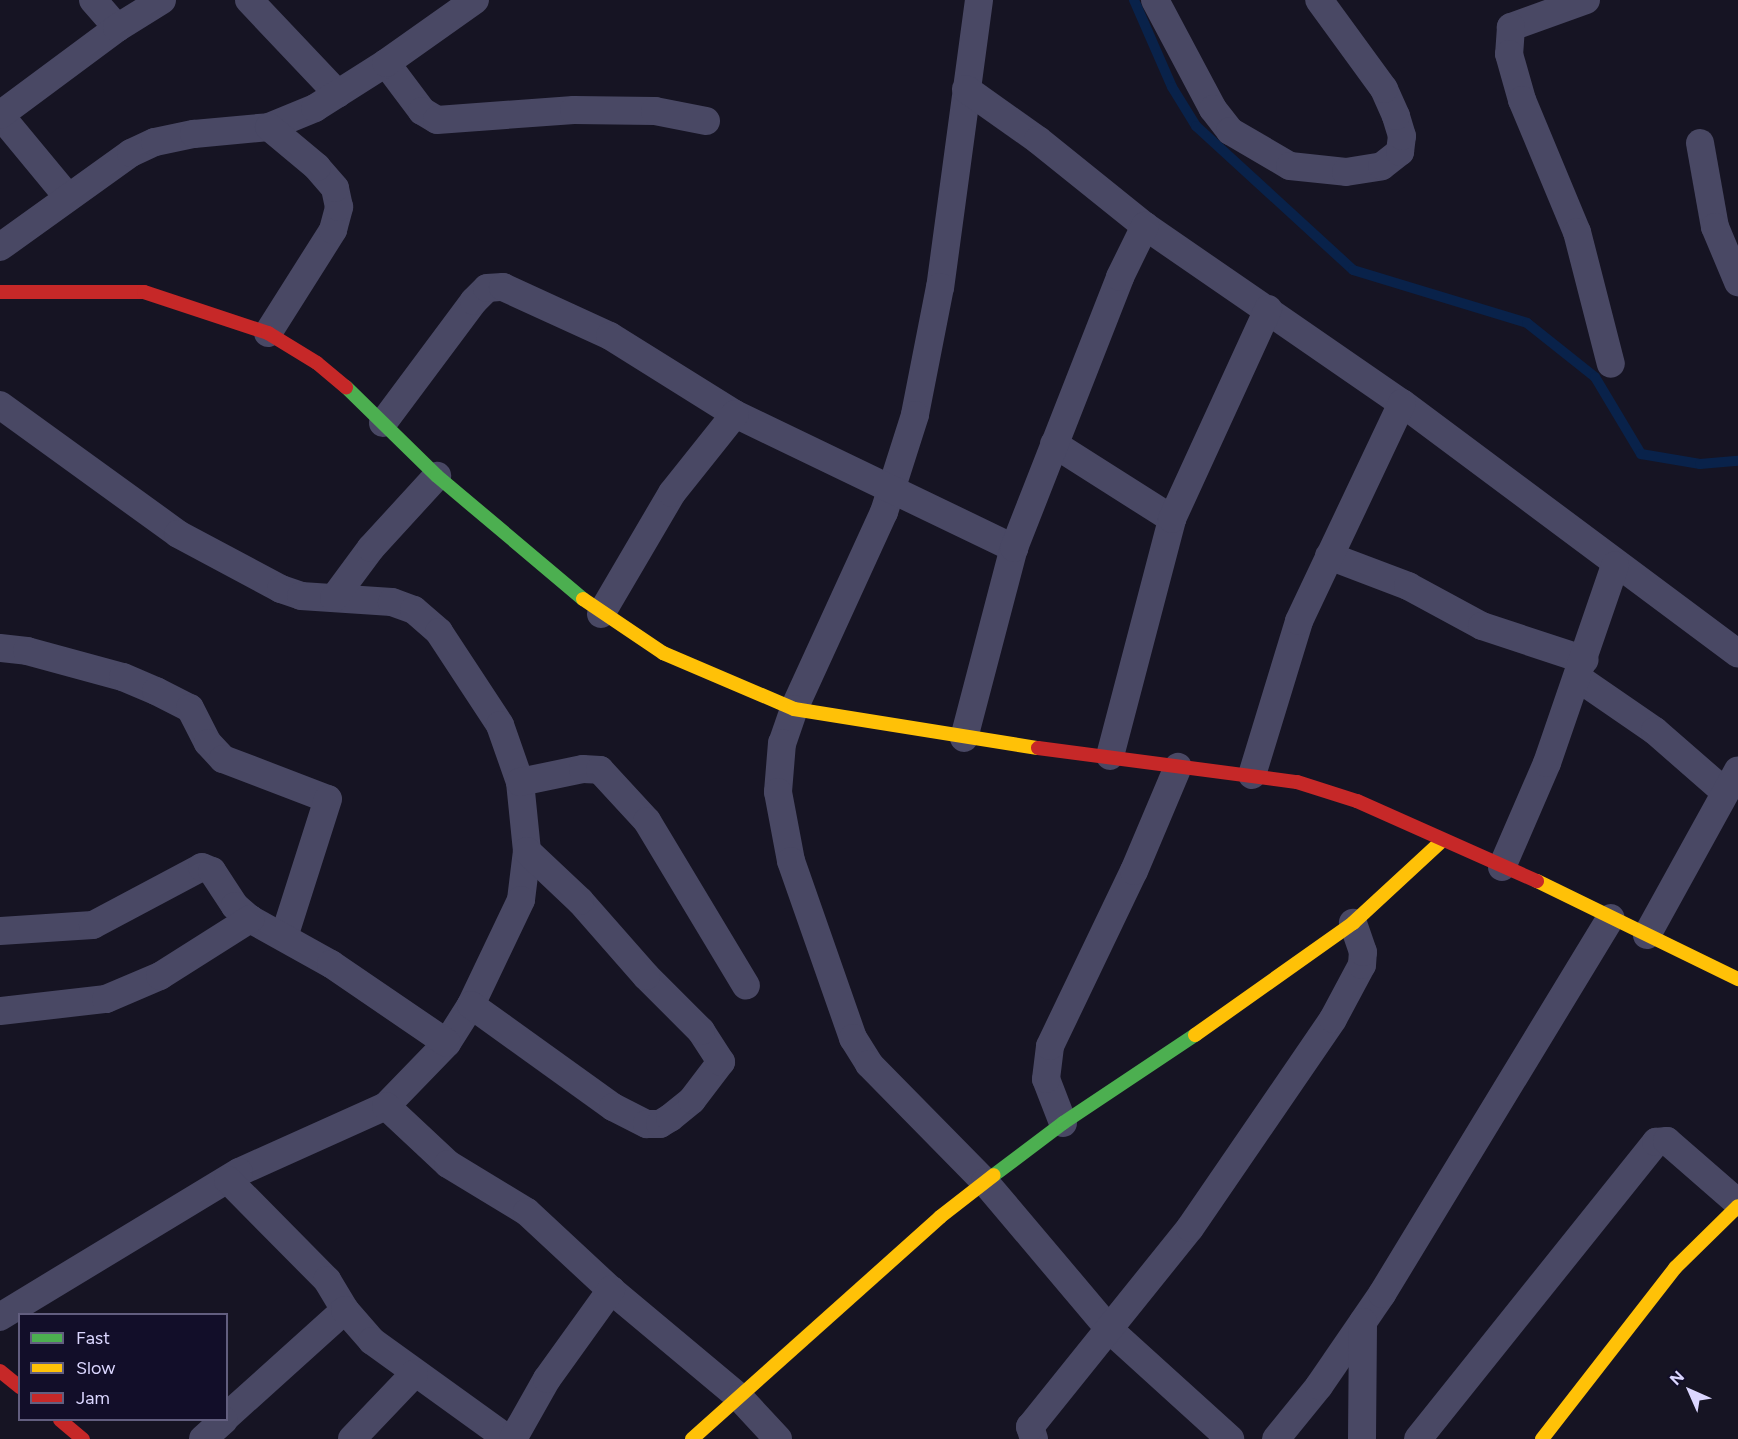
<!DOCTYPE html>
<html>
<head>
<meta charset="utf-8">
<style>
  body { margin:0 }
  #map { position:relative; width:1738px; height:1439px; overflow:hidden; background:#161423; font-family:Figtree,sans-serif }
  div>[style] { position:absolute }
  .stream>* { height:10px; margin:-5px; padding:0 5px; transform-origin:5px; border-radius:5px; background:#09224a }
  .street>* { height:28px; margin:-14px; padding:0 14px; transform-origin:14px; border-radius:14px; background:#494864 }
  .fast>* { height:14px; margin:-7px; padding:0 7px; transform-origin:7px; border-radius:7px; background:#4caf50 }
  .slow>* { height:14px; margin:-7px; padding:0 7px; transform-origin:7px; border-radius:7px; background:#ffc107 }
  .jam>* { height:14px; margin:-7px; padding:0 7px; transform-origin:7px; border-radius:7px; background:#c62828 }
  span { translate:-50% -50%; white-space:nowrap; text-align:center; line-height:1.15; -webkit-text-stroke:4.5px #120e29; paint-order:stroke }
  .legend { position:absolute; left:18px; top:1313px; width:210px; height:108px; box-sizing:border-box; background:#120e29; border:2px solid #625e7f; margin:0; padding:8px 10px; list-style:none; font-size:18px; color:#dbd6ff }
  .legend li { display:flex; align-items:center; gap:12px; height:30px }
  .legend b { width:30px; border:2px solid #625e7f }
  .north { position:absolute; left:1660px; top:1361px; width:60px; height:60px; -webkit-text-stroke:4px #120e29; paint-order:stroke; rotate:315deg; font-size:16px; font-weight:700; line-height:24px; text-align:center; color:#dbd6ff }
  .north::after { content:''; display:block; margin:auto; width:21px; height:27px; background:#dbd6ff; clip-path:polygon(50% 0,100% 100%,50% 72%,0 100%) }
</style>
</head>
<body>
<div id="map">
  <div class="stream">
    <i style="left:1134px;top:0;width:95px;rotate:66.4deg"></i>
    <i style="left:1172px;top:87px;width:46px;rotate:58.4deg"></i>
    <i style="left:1196px;top:126px;width:213px;rotate:42.5deg"></i>
    <i style="left:1353px;top:270px;width:182px;rotate:16.9deg"></i>
    <i style="left:1527px;top:323px;width:87px;rotate:38.5deg"></i>
    <i style="left:1595px;top:377px;width:90px;rotate:59.1deg"></i>
    <i style="left:1641px;top:454px;width:60px;rotate:9.6deg"></i>
    <i style="left:1700px;top:464px;width:38px;rotate:-5deg"></i>
  </div>
  <div class="street">
    <i style="left:93px;top:0;width:37px;rotate:49deg"></i>
    <i style="left:249px;top:0;width:129px;rotate:46.6deg"></i>
    <i style="left:979px;top:0;width:290px;rotate:97.7deg"></i>
    <i style="left:940px;top:287px;width:130px;rotate:101.1deg"></i>
    <i style="left:915px;top:415px;width:102px;rotate:107.7deg"></i>
    <i style="left:884px;top:512px;width:217px;rotate:114.6deg"></i>
    <i style="left:794px;top:709px;width:36px;rotate:109deg"></i>
    <i style="left:782px;top:743px;width:49px;rotate:94.7deg"></i>
    <i style="left:778px;top:792px;width:70px;rotate:79.3deg"></i>
    <i style="left:791px;top:861px;width:188px;rotate:70.7deg"></i>
    <i style="left:853px;top:1038px;width:31px;rotate:58deg"></i>
    <i style="left:869px;top:1064px;width:165px;rotate:45.5deg"></i>
    <i style="left:985px;top:1182px;width:195px;rotate:49.8deg"></i>
    <i style="left:1111px;top:1331px;width:161px;rotate:42.2deg"></i>
    <i style="left:1155px;top:0;width:123px;rotate:62deg"></i>
    <i style="left:1213px;top:109px;width:28px;rotate:52deg"></i>
    <i style="left:1230px;top:131px;width:69px;rotate:30.3deg"></i>
    <i style="left:1290px;top:166px;width:56px;rotate:6.1deg"></i>
    <i style="left:1346px;top:172px;width:36px;rotate:-9deg"></i>
    <i style="left:1382px;top:166px;width:23px;rotate:-38deg"></i>
    <i style="left:1400px;top:152px;width:16px;rotate:-83deg"></i>
    <i style="left:1402px;top:136px;width:21px;rotate:-107deg"></i>
    <i style="left:1396px;top:116px;width:30px;rotate:-114deg"></i>
    <i style="left:1384px;top:89px;width:110px;rotate:-126.1deg"></i>
    <i style="left:1586px;top:0;width:80px;rotate:160.2deg"></i>
    <i style="left:1511px;top:27px;width:27px;rotate:94deg"></i>
    <i style="left:1509px;top:54px;width:48px;rotate:74.2deg"></i>
    <i style="left:1522px;top:100px;width:143px;rotate:67.4deg"></i>
    <i style="left:1577px;top:232px;width:136px;rotate:75.6deg"></i>
    <i style="left:386px;top:63px;width:60px;rotate:53.1deg"></i>
    <i style="left:422px;top:111px;width:17px;rotate:31deg"></i>
    <i style="left:437px;top:120px;width:137px;rotate:-4.2deg"></i>
    <i style="left:574px;top:110px;width:81px;rotate:0.7deg"></i>
    <i style="left:655px;top:111px;width:52px;rotate:11.1deg"></i>
    <i style="left:966px;top:89px;width:88px;rotate:35.3deg"></i>
    <i style="left:1038px;top:140px;width:137px;rotate:38.8deg"></i>
    <i style="left:1145px;top:226px;width:312px;rotate:34.6deg"></i>
    <i style="left:1402px;top:403px;width:419px;rotate:36.7deg"></i>
    <i style="left:1700px;top:143px;width:85px;rotate:79.9deg"></i>
    <i style="left:1715px;top:227px;width:60px;rotate:67.3deg"></i>
    <i style="left:67px;top:196px;width:105px;rotate:-129.6deg"></i>
    <i style="left:0;top:115px;width:146px;rotate:-36.6deg"></i>
    <i style="left:117px;top:28px;width:53px;rotate:-31.9deg"></i>
    <i style="left:0;top:247px;width:161px;rotate:-35.7deg"></i>
    <i style="left:131px;top:153px;width:26px;rotate:-25deg"></i>
    <i style="left:155px;top:142px;width:40px;rotate:-12deg"></i>
    <i style="left:194px;top:134px;width:75px;rotate:-5.3deg"></i>
    <i style="left:269px;top:127px;width:50px;rotate:-22.4deg"></i>
    <i style="left:315px;top:108px;width:84px;rotate:-32.4deg"></i>
    <i style="left:386px;top:63px;width:109px;rotate:-35.3deg"></i>
    <i style="left:268px;top:333px;width:122px;rotate:-57.7deg"></i>
    <i style="left:333px;top:230px;width:24px;rotate:-75deg"></i>
    <i style="left:339px;top:207px;width:19px;rotate:-102deg"></i>
    <i style="left:335px;top:188px;width:28px;rotate:-131deg"></i>
    <i style="left:317px;top:167px;width:62px;rotate:-140.2deg"></i>
    <i style="left:0;top:405px;width:220px;rotate:35.9deg"></i>
    <i style="left:178px;top:534px;width:117px;rotate:28.1deg"></i>
    <i style="left:281px;top:589px;width:21px;rotate:19deg"></i>
    <i style="left:301px;top:596px;width:91px;rotate:3.8deg"></i>
    <i style="left:392px;top:602px;width:23px;rotate:20deg"></i>
    <i style="left:414px;top:610px;width:33px;rotate:41deg"></i>
    <i style="left:439px;top:632px;width:111px;rotate:56.7deg"></i>
    <i style="left:500px;top:725px;width:60px;rotate:70.7deg"></i>
    <i style="left:520px;top:782px;width:69px;rotate:84.2deg"></i>
    <i style="left:527px;top:851px;width:49px;rotate:97deg"></i>
    <i style="left:521px;top:900px;width:116px;rotate:115.5deg"></i>
    <i style="left:471px;top:1005px;width:45px;rotate:122.3deg"></i>
    <i style="left:447px;top:1043px;width:88px;rotate:134.1deg"></i>
    <i style="left:386px;top:1106px;width:161px;rotate:155.8deg"></i>
    <i style="left:239px;top:1172px;width:280px;rotate:148.8deg"></i>
    <i style="left:383px;top:423px;width:152px;rotate:-53.3deg"></i>
    <i style="left:474px;top:301px;width:18px;rotate:-45deg"></i>
    <i style="left:487px;top:288px;width:16px;rotate:-4deg"></i>
    <i style="left:503px;top:287px;width:118px;rotate:24.6deg"></i>
    <i style="left:610px;top:336px;width:147px;rotate:32deg"></i>
    <i style="left:735px;top:414px;width:310px;rotate:25.7deg"></i>
    <i style="left:1054px;top:444px;width:140px;rotate:32.4deg"></i>
    <i style="left:1329px;top:556px;width:85px;rotate:20.8deg"></i>
    <i style="left:1408px;top:586px;width:84px;rotate:28.4deg"></i>
    <i style="left:1482px;top:626px;width:108px;rotate:18.3deg"></i>
    <i style="left:334px;top:598px;width:62px;rotate:-53.5deg"></i>
    <i style="left:371px;top:548px;width:98px;rotate:-47.5deg"></i>
    <i style="left:601px;top:614px;width:140px;rotate:-59.6deg"></i>
    <i style="left:672px;top:493px;width:101px;rotate:-51.4deg"></i>
    <i style="left:0;top:648px;width:27px;rotate:6deg"></i>
    <i style="left:27px;top:651px;width:99px;rotate:15.2deg"></i>
    <i style="left:123px;top:677px;width:36px;rotate:23deg"></i>
    <i style="left:156px;top:691px;width:38px;rotate:27deg"></i>
    <i style="left:190px;top:708px;width:39px;rotate:63deg"></i>
    <i style="left:208px;top:743px;width:22px;rotate:47deg"></i>
    <i style="left:223px;top:759px;width:112px;rotate:20.9deg"></i>
    <i style="left:328px;top:799px;width:145px;rotate:107.7deg"></i>
    <i style="left:1578px;top:678px;width:93px;rotate:34.5deg"></i>
    <i style="left:1655px;top:731px;width:93px;rotate:41.1deg"></i>
    <i style="left:964px;top:738px;width:196px;rotate:-75.3deg"></i>
    <i style="left:1014px;top:548px;width:291px;rotate:-68.6deg"></i>
    <i style="left:1120px;top:277px;width:57px;rotate:-63.9deg"></i>
    <i style="left:1110px;top:756px;width:245px;rotate:-75.3deg"></i>
    <i style="left:1172px;top:519px;width:231px;rotate:-65.4deg"></i>
    <i style="left:1252px;top:775px;width:161px;rotate:-73deg"></i>
    <i style="left:1299px;top:621px;width:241px;rotate:-64.7deg"></i>
    <i style="left:520px;top:782px;width:64px;rotate:-11.7deg"></i>
    <i style="left:583px;top:769px;width:17px;rotate:3deg"></i>
    <i style="left:600px;top:770px;width:69px;rotate:47.3deg"></i>
    <i style="left:647px;top:821px;width:192px;rotate:59deg"></i>
    <i style="left:1502px;top:867px;width:113px;rotate:-66.6deg"></i>
    <i style="left:1547px;top:763px;width:209px;rotate:-71deg"></i>
    <i style="left:0;top:931px;width:93px;rotate:-3.7deg"></i>
    <i style="left:93px;top:925px;width:123px;rotate:-28deg"></i>
    <i style="left:202px;top:867px;width:11px;rotate:22deg"></i>
    <i style="left:212px;top:871px;width:42px;rotate:56.7deg"></i>
    <i style="left:235px;top:906px;width:20px;rotate:41deg"></i>
    <i style="left:250px;top:919px;width:93px;rotate:29.1deg"></i>
    <i style="left:331px;top:964px;width:140px;rotate:34.3deg"></i>
    <i style="left:1647px;top:935px;width:188px;rotate:-61.1deg"></i>
    <i style="left:471px;top:1005px;width:175px;rotate:35.7deg"></i>
    <i style="left:613px;top:1107px;width:38px;rotate:27deg"></i>
    <i style="left:647px;top:1124px;width:13px"></i>
    <i style="left:660px;top:1124px;width:12px;rotate:-31deg"></i>
    <i style="left:670px;top:1118px;width:28px;rotate:-39deg"></i>
    <i style="left:692px;top:1100px;width:48px;rotate:-52.7deg"></i>
    <i style="left:721px;top:1062px;width:37px;rotate:-123deg"></i>
    <i style="left:701px;top:1031px;width:78px;rotate:-135deg"></i>
    <i style="left:646px;top:976px;width:100px;rotate:-131.3deg"></i>
    <i style="left:580px;top:901px;width:73px;rotate:-136.7deg"></i>
    <i style="left:0;top:1011px;width:107px;rotate:-6.5deg"></i>
    <i style="left:106px;top:999px;width:59px;rotate:-23.1deg"></i>
    <i style="left:160px;top:976px;width:107px;rotate:-32.3deg"></i>
    <i style="left:386px;top:1106px;width:85px;rotate:43.1deg"></i>
    <i style="left:448px;top:1164px;width:92px;rotate:31.3deg"></i>
    <i style="left:527px;top:1212px;width:115px;rotate:42.9deg"></i>
    <i style="left:611px;top:1290px;width:168px;rotate:39.9deg"></i>
    <i style="left:740px;top:1398px;width:56px;rotate:47.2deg"></i>
    <i style="left:1063px;top:1123px;width:47px;rotate:-111.1deg"></i>
    <i style="left:1046px;top:1079px;width:33px;rotate:-83deg"></i>
    <i style="left:1050px;top:1046px;width:194px;rotate:-64.4deg"></i>
    <i style="left:1134px;top:871px;width:113px;rotate:-67.1deg"></i>
    <i style="left:228px;top:1180px;width:141px;rotate:45.3deg"></i>
    <i style="left:327px;top:1280px;width:35px;rotate:59deg"></i>
    <i style="left:226px;top:1417px;width:160px;rotate:-42deg"></i>
    <i style="left:345px;top:1310px;width:41px;rotate:48.9deg"></i>
    <i style="left:372px;top:1341px;width:168px;rotate:35.8deg"></i>
    <i style="left:203px;top:1439px;width:28px;rotate:-42deg"></i>
    <i style="left:352px;top:1439px;width:90px;rotate:-46.4deg"></i>
    <i style="left:513px;top:1439px;width:69px;rotate:-60.5deg"></i>
    <i style="left:547px;top:1379px;width:110px;rotate:-54.3deg"></i>
    <i style="left:1034px;top:1439px;width:13px;rotate:-108deg"></i>
    <i style="left:1030px;top:1427px;width:255px;rotate:-51.2deg"></i>
    <i style="left:1190px;top:1228px;width:253px;rotate:-55.6deg"></i>
    <i style="left:1333px;top:1019px;width:61px;rotate:-61.8deg"></i>
    <i style="left:1362px;top:965px;width:13px;rotate:-86deg"></i>
    <i style="left:1363px;top:952px;width:31px;rotate:-109deg"></i>
    <i style="left:1276px;top:1439px;width:68px;rotate:-50.9deg"></i>
    <i style="left:1319px;top:1386px;width:112px;rotate:-55.6deg"></i>
    <i style="left:1382px;top:1294px;width:440px;rotate:-58.7deg"></i>
    <i style="left:1362px;top:1439px;width:117px;rotate:-89.5deg"></i>
    <i style="left:1418px;top:1439px;width:381px;rotate:-51.3deg"></i>
    <i style="left:1656px;top:1142px;width:11px;rotate:-5deg"></i>
    <i style="left:1667px;top:1141px;width:94px;rotate:41.1deg"></i>
  </div>
  <div class="fast">
    <i style="left:346px;top:387px;width:127px;rotate:44.4deg"></i>
    <i style="left:437px;top:476px;width:191px;rotate:40.1deg"></i>
    <i style="left:994px;top:1175px;width:86px;rotate:-37deg"></i>
    <i style="left:1063px;top:1123px;width:159px;rotate:-33.7deg"></i>
  </div>
  <div class="slow">
    <i style="left:583px;top:599px;width:97px;rotate:34deg"></i>
    <i style="left:663px;top:653px;width:142px;rotate:23.1deg"></i>
    <i style="left:794px;top:709px;width:247px;rotate:9.1deg"></i>
    <i style="left:1537px;top:881px;width:224px;rotate:26deg"></i>
    <i style="left:1195px;top:1035px;width:194px;rotate:-35.3deg"></i>
    <i style="left:1353px;top:923px;width:121px;rotate:-42.7deg"></i>
    <i style="left:692px;top:1439px;width:333px;rotate:-41.8deg"></i>
    <i style="left:940px;top:1217px;width:68px;rotate:-37.9deg"></i>
    <i style="left:1542px;top:1439px;width:217px;rotate:-52.1deg"></i>
    <i style="left:1675px;top:1268px;width:88px;rotate:-44.5deg"></i>
  </div>
  <div class="jam">
    <i style="left:0;top:292px;width:144px"></i>
    <i style="left:144px;top:292px;width:131px;rotate:18.3deg"></i>
    <i style="left:268px;top:333px;width:57px;rotate:31.5deg"></i>
    <i style="left:317px;top:363px;width:38px;rotate:40deg"></i>
    <i style="left:1038px;top:748px;width:261px;rotate:7.5deg"></i>
    <i style="left:1297px;top:782px;width:63px;rotate:17.6deg"></i>
    <i style="left:1357px;top:801px;width:197px;rotate:24deg"></i>
    <i style="left:0;top:1371px;width:26px;rotate:39deg"></i>
    <i style="left:60px;top:1420px;width:30px;rotate:40deg"></i>
  </div>
  <ul class="legend">
  <li><b style="height:8px;background:#4caf50"></b>Fast</li>
  <li><b style="height:8px;background:#ffc107"></b>Slow</li>
  <li><b style="height:8px;background:#c62828"></b>Jam</li>
  </ul>
  <div class="north">N</div>
</div>
</body>
</html>
